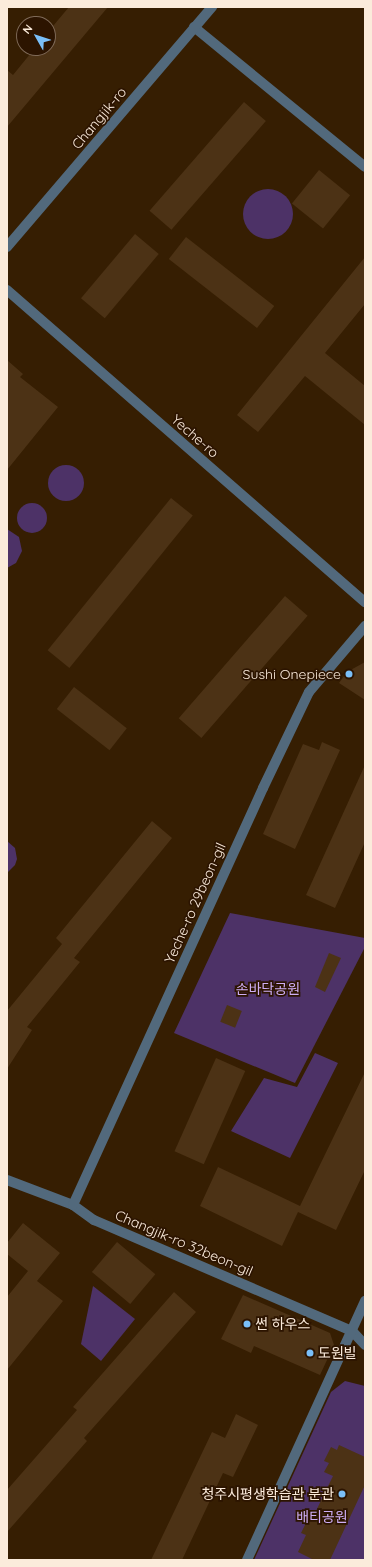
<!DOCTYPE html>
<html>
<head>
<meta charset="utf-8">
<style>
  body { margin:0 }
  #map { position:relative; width:372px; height:1567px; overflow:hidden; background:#361e02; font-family:Quicksand,"Noto Sans KR",sans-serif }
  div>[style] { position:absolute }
  .green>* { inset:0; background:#4d3267 }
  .round { border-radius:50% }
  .building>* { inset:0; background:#4c3215; transform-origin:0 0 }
  .minor>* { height:10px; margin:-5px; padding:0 5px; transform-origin:5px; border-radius:5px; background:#52697c }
  .dots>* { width:11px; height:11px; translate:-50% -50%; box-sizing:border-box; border:2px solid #2c1400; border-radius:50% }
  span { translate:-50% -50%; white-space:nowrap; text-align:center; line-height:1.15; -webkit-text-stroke:3.5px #2c1400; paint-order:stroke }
  .street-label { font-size:14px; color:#fbebdb }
  .poi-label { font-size:14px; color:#fbebdb }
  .right { translate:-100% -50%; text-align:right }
  .left { translate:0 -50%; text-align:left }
  .park-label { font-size:14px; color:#ceaef4 }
  .frame { position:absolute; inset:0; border:8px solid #fbebdb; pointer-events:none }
  .north { position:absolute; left:16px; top:16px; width:40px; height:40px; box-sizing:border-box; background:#2c1400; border:1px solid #7f6a58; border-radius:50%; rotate:309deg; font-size:11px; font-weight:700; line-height:16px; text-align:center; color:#fbebdb }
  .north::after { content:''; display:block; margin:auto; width:14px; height:18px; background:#7abff8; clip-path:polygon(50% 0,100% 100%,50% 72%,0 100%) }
</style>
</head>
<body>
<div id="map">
  <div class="green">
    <i class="round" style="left:243px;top:189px;width:50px;height:50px"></i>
    <i class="round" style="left:48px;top:465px;width:36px;height:36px"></i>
    <i class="round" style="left:17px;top:503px;width:30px;height:30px"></i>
    <i style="clip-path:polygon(7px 529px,19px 537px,22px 551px,16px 563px,7px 568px)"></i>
    <i style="clip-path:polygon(7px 841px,15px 848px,17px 859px,15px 865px,7px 873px)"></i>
    <i style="clip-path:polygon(230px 913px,365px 938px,365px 947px,295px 1083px,174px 1033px)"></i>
    <i style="clip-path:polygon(315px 1053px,338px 1063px,290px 1158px,231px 1131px,264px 1078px,297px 1087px)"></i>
    <i style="clip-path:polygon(93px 1286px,135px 1319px,101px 1361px,81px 1344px)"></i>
    <i style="clip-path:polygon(345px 1381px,365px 1386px,365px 1560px,254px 1560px,331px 1392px)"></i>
  </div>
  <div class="building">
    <i style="clip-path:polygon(69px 7px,108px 7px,7px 127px,7px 70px,13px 75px,35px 48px,48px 48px,48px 32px)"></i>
    <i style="left:244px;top:102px;width:29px;height:144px;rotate:41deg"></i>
    <i style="left:319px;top:170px;width:40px;height:43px;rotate:39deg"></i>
    <i style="left:135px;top:234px;width:31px;height:84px;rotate:40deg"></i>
    <i style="left:186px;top:237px;width:112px;height:28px;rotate:38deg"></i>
    <i style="clip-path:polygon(365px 257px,365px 304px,325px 353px,365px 386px,365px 425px,305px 376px,258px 432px,237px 415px)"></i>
    <i style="clip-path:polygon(7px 360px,23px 374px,20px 377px,58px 407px,7px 470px)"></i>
    <i style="left:171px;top:498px;width:28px;height:196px;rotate:39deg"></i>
    <i style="left:285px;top:596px;width:30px;height:162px;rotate:41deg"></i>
    <i style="clip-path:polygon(365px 662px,365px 700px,339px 683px,347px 672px)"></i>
    <i style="left:74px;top:687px;width:67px;height:28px;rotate:38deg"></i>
    <i style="clip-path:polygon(322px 742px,340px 750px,295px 849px,263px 834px,303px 744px,319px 750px)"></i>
    <i style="clip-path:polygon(365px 765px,365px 842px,335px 908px,306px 895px)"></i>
    <i style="clip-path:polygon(152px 821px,172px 838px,74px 958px,80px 962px,27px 1027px,32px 1030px,7px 1069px,7px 1011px,62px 944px,56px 938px)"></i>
    <i style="clip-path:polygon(329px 953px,341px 958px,325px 992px,315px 987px)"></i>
    <i style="left:227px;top:1005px;width:16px;height:18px;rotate:22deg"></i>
    <i style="left:216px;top:1058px;width:32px;height:102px;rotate:24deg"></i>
    <i style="clip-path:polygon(365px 1072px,365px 1170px,336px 1230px,298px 1212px,282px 1246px,200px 1206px,218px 1167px,300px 1206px)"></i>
    <i style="clip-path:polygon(23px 1223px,60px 1253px,37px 1281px,63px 1301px,7px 1370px,7px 1297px,28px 1271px,7px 1254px,7px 1243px)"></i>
    <i style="left:117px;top:1242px;width:50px;height:39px;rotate:40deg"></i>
    <i style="clip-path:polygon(174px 1292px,196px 1312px,84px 1438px,87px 1441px,7px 1532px,7px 1490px,77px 1410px,73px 1407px)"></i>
    <i style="clip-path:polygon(243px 1295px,330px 1333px,334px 1345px,320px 1375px,254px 1346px,251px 1353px,221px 1339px)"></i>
    <i style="clip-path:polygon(236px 1414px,258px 1425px,233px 1477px,223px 1473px,182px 1560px,151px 1560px,212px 1432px,225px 1438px)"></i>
    <i style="clip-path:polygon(339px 1445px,365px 1457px,365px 1485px,330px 1560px,314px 1560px,298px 1552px,306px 1535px,301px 1533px,311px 1513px,314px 1515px,333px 1476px,324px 1472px,329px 1463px,324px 1461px,331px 1447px,337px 1450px)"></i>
  </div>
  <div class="minor">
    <i style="left:194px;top:27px;width:221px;rotate:39.3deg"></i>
    <i style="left:7px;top:247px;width:316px;rotate:-49.5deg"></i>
    <i style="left:7px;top:290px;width:475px;rotate:41.1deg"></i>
    <i style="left:7px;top:1180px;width:71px;rotate:20.7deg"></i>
    <i style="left:73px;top:1205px;width:26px;rotate:36deg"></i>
    <i style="left:94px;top:1220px;width:281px;rotate:23.3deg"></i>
    <i style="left:352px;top:1331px;width:19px;rotate:47deg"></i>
    <i style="left:73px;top:1205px;width:458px;rotate:-65.5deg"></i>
    <i style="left:263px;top:788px;width:106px;rotate:-64.4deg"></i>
    <i style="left:309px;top:692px;width:87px;rotate:-49.7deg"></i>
    <i style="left:247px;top:1560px;width:285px;rotate:-65.5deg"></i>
  </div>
  <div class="dots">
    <i style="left:349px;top:674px;background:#7abff8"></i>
    <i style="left:247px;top:1324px;background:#7abff8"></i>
    <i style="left:310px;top:1353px;background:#7abff8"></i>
    <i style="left:342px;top:1494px;background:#7abff8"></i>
  </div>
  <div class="street-label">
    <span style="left:99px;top:118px;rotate:-50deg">Changjik-ro</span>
    <span style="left:195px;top:436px;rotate:41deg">Yeche-ro</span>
    <span style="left:195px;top:903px;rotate:-66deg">Yeche-ro 29beon-gil</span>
    <span style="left:184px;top:1243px;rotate:23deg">Changjik-ro 32beon-gil</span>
  </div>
  <div class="poi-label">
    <span class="right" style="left:341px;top:674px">Sushi Onepiece</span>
    <span class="left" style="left:255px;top:1324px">썬 하우스</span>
    <span class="left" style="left:318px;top:1353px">도원빌</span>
    <span class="right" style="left:334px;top:1494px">청주시평생학습관 분관</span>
  </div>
  <div class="park-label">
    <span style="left:268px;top:989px">손바닥공원</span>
    <span style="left:322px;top:1517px">배티공원</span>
  </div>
  <div class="frame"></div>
  <div class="north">N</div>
</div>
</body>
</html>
